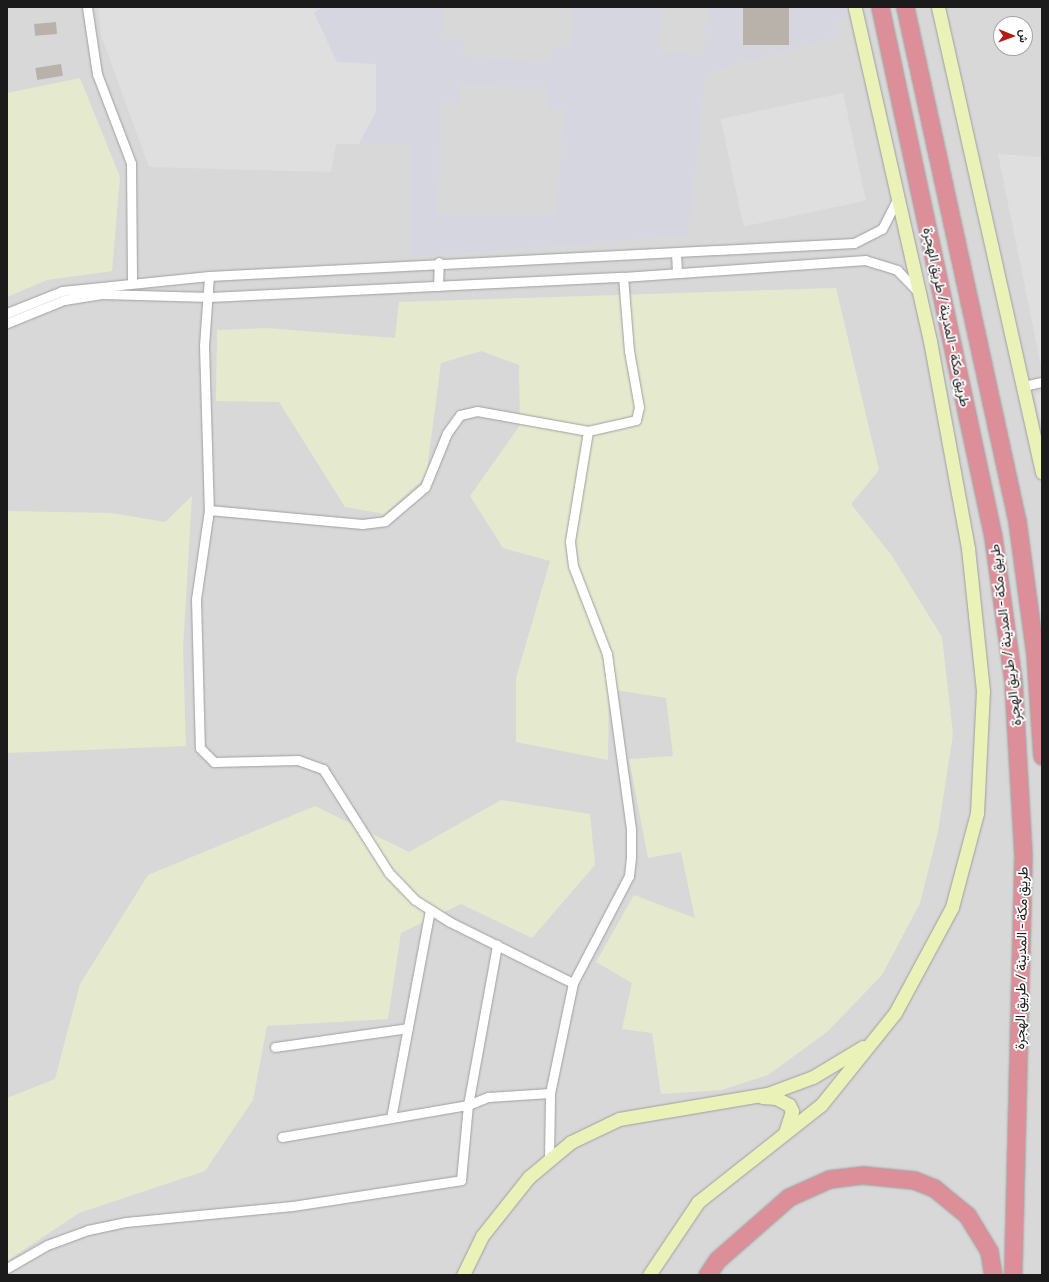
<!DOCTYPE html>
<html>
<head>
<meta charset="utf-8">
<style>
  body { margin:0 }
  #map { position:relative; width:1049px; height:1282px; overflow:hidden; background:#ebe9e1; font-family:Commissioner,Vazirmatn,sans-serif }
  div>[style] { position:absolute }
  .residential>* { inset:0; background:#d9d8d8 }
  .farmland>* { inset:0; background:#e5e9ce }
  .parking>* { inset:0; background:#dfdfdf; transform-origin:0 0 }
  .plaza>* { inset:0; background:#d6d6e1 }
  .building>* { inset:0; background:#b8b2ab; transform-origin:0 0 }
  .roads { filter:drop-shadow(0 0 1px #9f9f9f) drop-shadow(0 0 1px #9f9f9f) }
  .street>* { height:9px; margin:-4.5px; padding:0 4.5px; transform-origin:4.5px; border-radius:4.5px; background:#fff }
  .secondary>* { height:13px; margin:-6.5px; padding:0 6.5px; transform-origin:6.5px; border-radius:6.5px; background:#ebf2b8 }
  .highway>* { height:17px; margin:-8.5px; padding:0 8.5px; transform-origin:8.5px; border-radius:8.5px; background:#dc8f99 }
  span { translate:-50% -50%; white-space:nowrap; text-align:center; line-height:1.15; -webkit-text-stroke:3.5px #fff; paint-order:stroke }
  .street-label { font-size:14px; color:#1b1b1b }
  .frame { position:absolute; inset:0; border:8px solid #1b1b1b; pointer-events:none }
  .north { position:absolute; left:993px; top:16px; width:40px; height:40px; box-sizing:border-box; background:#fff; border:1px solid #a4a4a4; border-radius:50%; rotate:91deg; font-size:11px; font-weight:700; line-height:16px; text-align:center; color:#1b1b1b }
  .north::after { content:''; display:block; margin:auto; width:14px; height:18px; background:#b21d13; clip-path:polygon(50% 0,100% 100%,50% 72%,0 100%) }
</style>
</head>
<body>
<div id="map">
  <div class="residential">
    <i style="clip-path:polygon(evenodd,7px 7px,1042px 7px,1042px 1275px,7px 1275px,7px 7px,1001px 24px,1025px 24px,1025px 48px,1001px 48px,1001px 24px)"></i>
  </div>
  <div class="farmland">
    <i style="clip-path:polygon(80px 78px,120px 177px,112px 271px,47px 280px,7px 297px,7px 93px)"></i>
    <i style="clip-path:polygon(836px 288px,879px 470px,851px 504px,892px 556px,942px 637px,953px 734px,938px 832px,920px 903px,882px 975px,827px 1032px,768px 1075px,722px 1090px,661px 1094px,652px 1033px,622px 1029px,632px 983px,596px 962px,634px 895px,695px 918px,681px 852px,648px 858px,629px 759px,673px 756px,666px 698px,609px 689px,608px 760px,516px 742px,516px 678px,550px 561px,503px 548px,470px 496px,520px 425px,519px 365px,481px 351px,441px 363px,426px 477px,384px 514px,345px 507px,279px 402px,216px 401px,217px 330px,266px 328px,395px 338px,399px 302px)"></i>
    <i style="clip-path:polygon(192px 496px,183px 649px,186px 746px,7px 753px,7px 511px,112px 513px,165px 522px)"></i>
    <i style="clip-path:polygon(501px 800px,590px 814px,595px 865px,532px 938px,461px 904px,401px 933px,388px 1019px,267px 1026px,253px 1100px,205px 1171px,79px 1213px,7px 1261px,7px 1098px,55px 1079px,80px 984px,148px 875px,315px 806px,409px 852px)"></i>
  </div>
  <div class="parking">
    <i style="clip-path:polygon(98px 7px,323px 7px,314px 13px,376px 64px,376px 112px,359px 144px,336px 144px,331px 172px,149px 167px,101px 35px)"></i>
    <i style="left:843px;top:93px;width:110px;height:125px;rotate:78deg"></i>
    <i style="clip-path:polygon(998px 154px,1042px 157px,1041px 366px)"></i>
    <i style="clip-path:polygon(1042px 392px,1042px 430px,1035px 395px)"></i>
  </div>
  <div class="plaza">
    <i style="clip-path:polygon(evenodd,323px 7px,442px 7px,442px 37px,464px 39px,463px 56px,550px 63px,552px 46px,570px 48px,573px 7px,662px 7px,658px 50px,703px 55px,708px 7px,743px 7px,740px 45px,759px 47px,785px 47px,789px 7px,845px 7px,848px 18px,838px 21px,840px 36px,706px 73px,688px 235px,412px 257px,410px 144px,359px 144px,376px 112px,376px 64px,337px 62px,314px 13px,323px 7px,460px 84px,548px 88px,547px 110px,564px 110px,556px 214px,437px 214px,441px 103px,459px 104px,460px 84px)"></i>
  </div>
  <div class="building">
    <i style="left:743px;top:7px;width:46px;height:38px"></i>
    <i style="left:56px;top:22px;width:12px;height:22px;rotate:85deg"></i>
    <i style="left:61px;top:64px;width:12px;height:26px;rotate:81deg"></i>
  </div>
  <div class="roads">
    <div class="street">
      <i style="left:87px;top:7px;width:68px;rotate:81.5deg"></i>
      <i style="left:97px;top:74px;width:95px;rotate:69.1deg"></i>
      <i style="left:131px;top:163px;width:119px;rotate:89.5deg"></i>
      <i style="left:676px;top:253px;width:20px;rotate:87deg"></i>
      <i style="left:209px;top:276px;width:69px;rotate:94.1deg"></i>
      <i style="left:204px;top:345px;width:165px;rotate:88.3deg"></i>
      <i style="left:209px;top:510px;width:90px;rotate:98.3deg"></i>
      <i style="left:196px;top:599px;width:149px;rotate:88.5deg"></i>
      <i style="left:200px;top:748px;width:20px;rotate:45deg"></i>
      <i style="left:214px;top:762px;width:84px;rotate:-1.4deg"></i>
      <i style="left:298px;top:760px;width:27px;rotate:20deg"></i>
      <i style="left:323px;top:769px;width:123px;rotate:57.6deg"></i>
      <i style="left:389px;top:873px;width:37px;rotate:46deg"></i>
      <i style="left:415px;top:900px;width:41px;rotate:32.2deg"></i>
      <i style="left:450px;top:922px;width:137px;rotate:26.4deg"></i>
      <i style="left:438px;top:286px;width:24px;rotate:-88deg"></i>
      <i style="left:7px;top:313px;width:59px;rotate:-21.8deg"></i>
      <i style="left:62px;top:291px;width:148px;rotate:-5.8deg"></i>
      <i style="left:209px;top:276px;width:646px;rotate:-2.93deg"></i>
      <i style="left:854px;top:243px;width:31px;rotate:-27deg"></i>
      <i style="left:882px;top:229px;width:36px;rotate:-63deg"></i>
      <i style="left:7px;top:323px;width:61px;rotate:-22deg"></i>
      <i style="left:64px;top:300px;width:38px;rotate:-9deg"></i>
      <i style="left:102px;top:294px;width:108px;rotate:1.6deg"></i>
      <i style="left:210px;top:297px;width:413px;rotate:-2.8deg"></i>
      <i style="left:623px;top:277px;width:243px;rotate:-4deg"></i>
      <i style="left:865px;top:260px;width:34px;rotate:17deg"></i>
      <i style="left:897px;top:270px;width:30px;rotate:46deg"></i>
      <i style="left:1024px;top:386px;width:18px;rotate:-13deg"></i>
      <i style="left:209px;top:510px;width:154px;rotate:5.2deg"></i>
      <i style="left:362px;top:524px;width:23px;rotate:-7deg"></i>
      <i style="left:385px;top:521px;width:52px;rotate:-40.4deg"></i>
      <i style="left:425px;top:487px;width:58px;rotate:-67.8deg"></i>
      <i style="left:447px;top:433px;width:22px;rotate:-54deg"></i>
      <i style="left:460px;top:415px;width:17px;rotate:-13deg"></i>
      <i style="left:477px;top:411px;width:113px;rotate:10.2deg"></i>
      <i style="left:588px;top:431px;width:49px;rotate:-12.9deg"></i>
      <i style="left:636px;top:420px;width:13px;rotate:-77deg"></i>
      <i style="left:639px;top:407px;width:57px;rotate:-100.1deg"></i>
      <i style="left:629px;top:351px;width:74px;rotate:-94.6deg"></i>
      <i style="left:275px;top:1047px;width:134px;rotate:-8.1deg"></i>
      <i style="left:391px;top:1118px;width:212px;rotate:-79.4deg"></i>
      <i style="left:282px;top:1137px;width:189px;rotate:-9.8deg"></i>
      <i style="left:468px;top:1105px;width:22px;rotate:-22deg"></i>
      <i style="left:488px;top:1097px;width:62px;rotate:-3.7deg"></i>
      <i style="left:549px;top:1160px;width:67px;rotate:-89.1deg"></i>
      <i style="left:550px;top:1093px;width:112px;rotate:-78.2deg"></i>
      <i style="left:573px;top:983px;width:121px;rotate:-62.4deg"></i>
      <i style="left:629px;top:876px;width:18px;rotate:-84deg"></i>
      <i style="left:631px;top:858px;width:29px;rotate:-90deg"></i>
      <i style="left:631px;top:829px;width:177px;rotate:-97.8deg"></i>
      <i style="left:607px;top:654px;width:94px;rotate:-111.1deg"></i>
      <i style="left:573px;top:566px;width:25px;rotate:-97deg"></i>
      <i style="left:570px;top:541px;width:111px;rotate:-80.7deg"></i>
      <i style="left:7px;top:1268px;width:46px;rotate:-29.9deg"></i>
      <i style="left:47px;top:1245px;width:44px;rotate:-20.1deg"></i>
      <i style="left:88px;top:1230px;width:39px;rotate:-12deg"></i>
      <i style="left:126px;top:1222px;width:167px;rotate:-5.5deg"></i>
      <i style="left:292px;top:1206px;width:171px;rotate:-8.7deg"></i>
      <i style="left:461px;top:1180px;width:75px;rotate:-84.7deg"></i>
      <i style="left:468px;top:1105px;width:163px;rotate:-79.7deg"></i>
    </div>
    <div class="secondary">
      <i style="left:938px;top:7px;width:477px;rotate:77.4deg"></i>
      <i style="left:762px;top:1097px;width:14px;rotate:4deg"></i>
      <i style="left:776px;top:1098px;width:15px;rotate:28deg"></i>
      <i style="left:789px;top:1105px;width:7px;rotate:63deg"></i>
      <i style="left:792px;top:1111px;width:22px;rotate:108deg"></i>
      <i style="left:463px;top:1275px;width:43px;rotate:-64deg"></i>
      <i style="left:482px;top:1236px;width:75px;rotate:-51.5deg"></i>
      <i style="left:529px;top:1177px;width:55px;rotate:-39.8deg"></i>
      <i style="left:571px;top:1142px;width:53px;rotate:-25.6deg"></i>
      <i style="left:619px;top:1119px;width:150px;rotate:-9.6deg"></i>
      <i style="left:767px;top:1094px;width:49px;rotate:-20.3deg"></i>
      <i style="left:813px;top:1077px;width:58px;rotate:-31deg"></i>
      <i style="left:649px;top:1275px;width:88px;rotate:-56.1deg"></i>
      <i style="left:698px;top:1202px;width:157px;rotate:-38.3deg"></i>
      <i style="left:821px;top:1105px;width:118px;rotate:-51.2deg"></i>
      <i style="left:895px;top:1013px;width:120px;rotate:-61.7deg"></i>
      <i style="left:952px;top:907px;width:97px;rotate:-75.1deg"></i>
      <i style="left:977px;top:813px;width:122px;rotate:-87.2deg"></i>
      <i style="left:983px;top:691px;width:144px;rotate:-96deg"></i>
      <i style="left:968px;top:548px;width:210px;rotate:-100.4deg"></i>
      <i style="left:930px;top:341px;width:342px;rotate:-102.7deg"></i>
    </div>
    <div class="highway">
      <i style="left:880px;top:7px;width:542px;rotate:77.96deg"></i>
      <i style="left:993px;top:537px;width:146px;rotate:82.1deg"></i>
      <i style="left:1013px;top:682px;width:173px;rotate:86.7deg"></i>
      <i style="left:1023px;top:855px;width:420px;rotate:91.4deg"></i>
      <i style="left:905px;top:7px;width:526px;rotate:77.71deg"></i>
      <i style="left:1017px;top:521px;width:134px;rotate:82.3deg"></i>
      <i style="left:1035px;top:654px;width:102px;rotate:86.1deg"></i>
      <i style="left:707px;top:1275px;width:18px;rotate:-56deg"></i>
      <i style="left:717px;top:1260px;width:96px;rotate:-41.2deg"></i>
      <i style="left:789px;top:1197px;width:44px;rotate:-24.2deg"></i>
      <i style="left:829px;top:1179px;width:34px;rotate:-7deg"></i>
      <i style="left:863px;top:1175px;width:51px;rotate:5.6deg"></i>
      <i style="left:914px;top:1180px;width:22px;rotate:22deg"></i>
      <i style="left:934px;top:1188px;width:43px;rotate:39.3deg"></i>
      <i style="left:967px;top:1215px;width:42px;rotate:58.6deg"></i>
      <i style="left:989px;top:1251px;width:24px;rotate:81deg"></i>
    </div>
  </div>
  <div class="street-label">
    <span style="left:947px;top:317px;rotate:78deg">طريق مكة - المدينة / طريق الهجرة</span>
    <span style="left:1005px;top:635px;rotate:-97deg">طريق مكة - المدينة / طريق الهجرة</span>
    <span style="left:1021px;top:958px;rotate:-89deg">طريق مكة - المدينة / طريق الهجرة</span>
  </div>
  <div class="frame"></div>
  <div class="north">ش</div>
</div>
</body>
</html>
